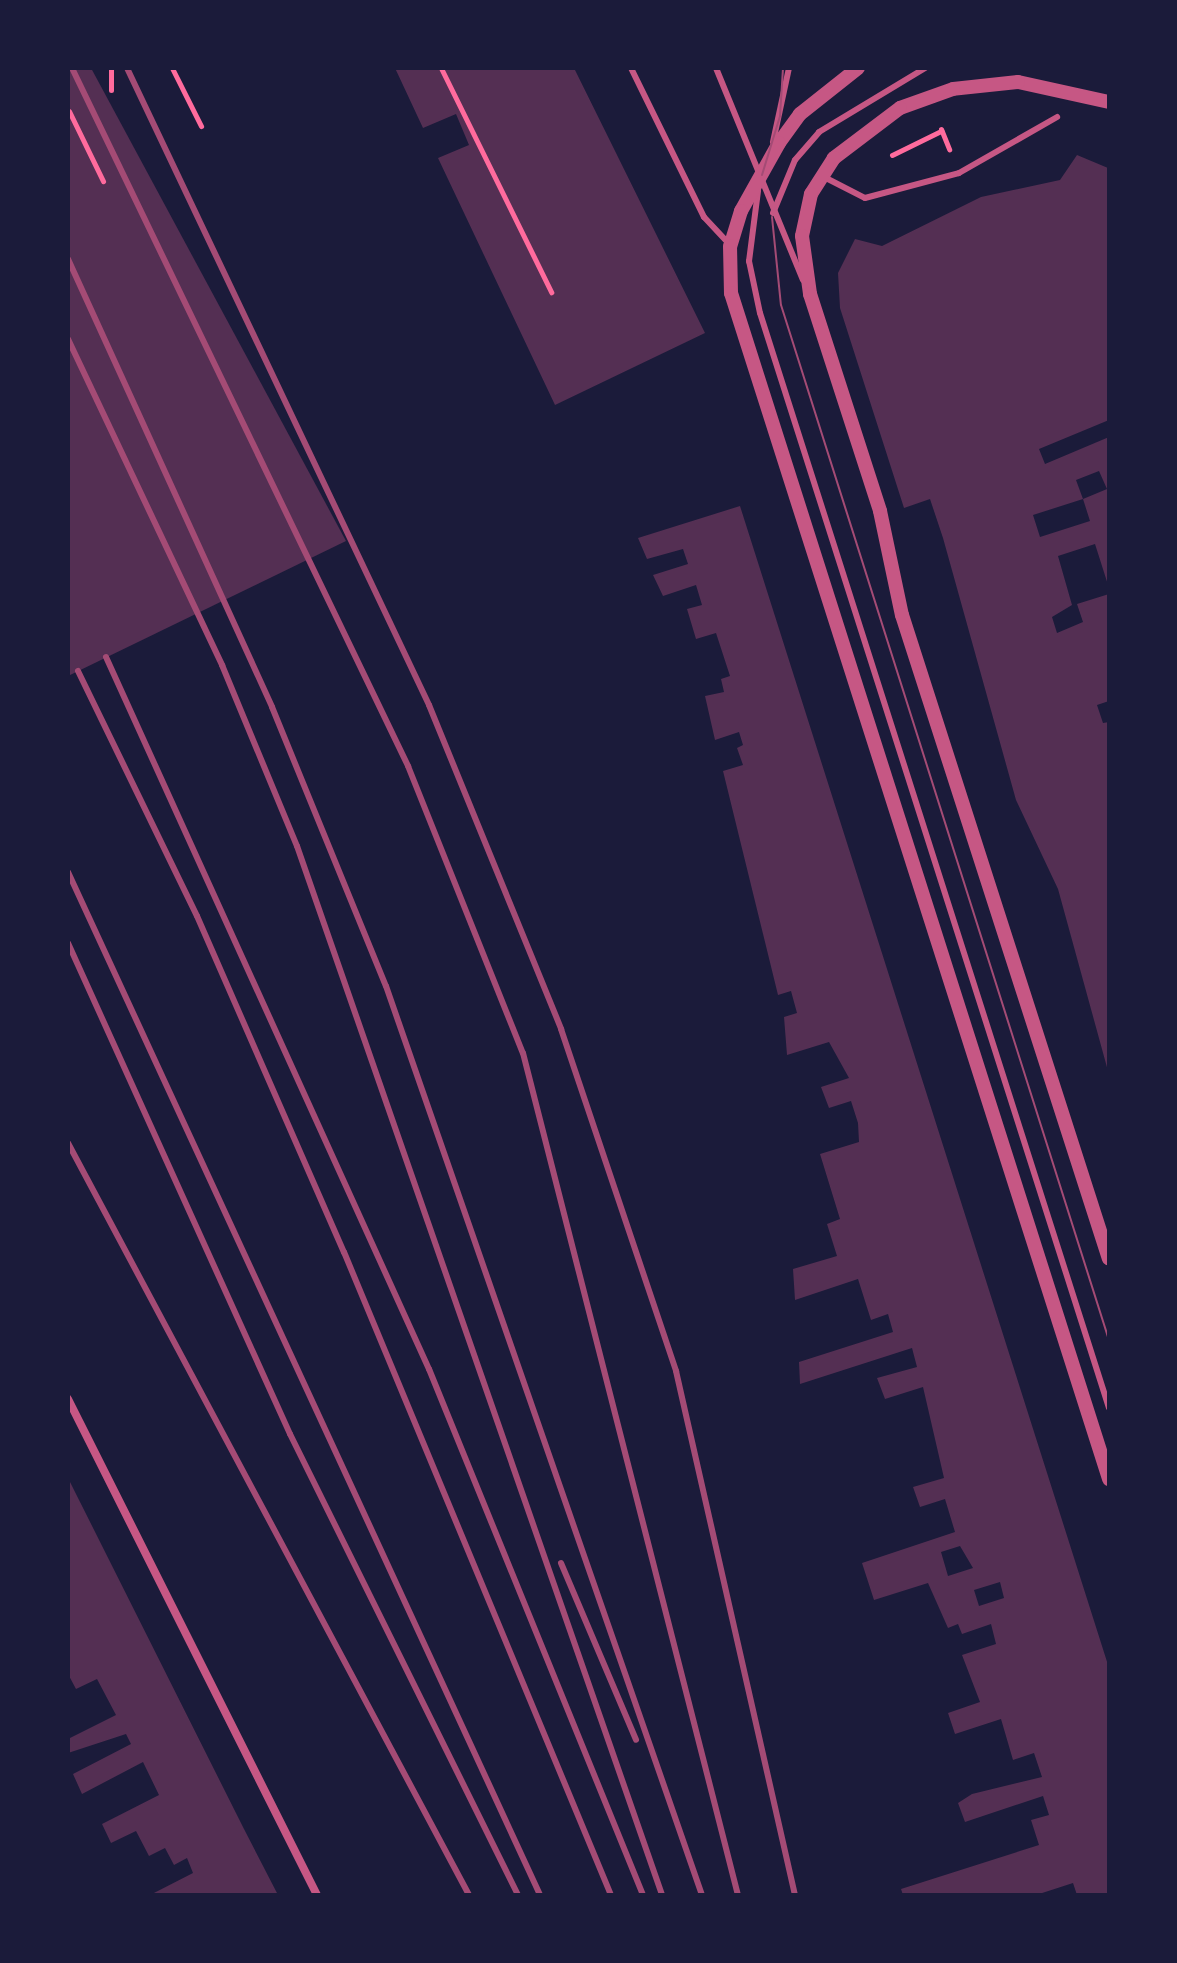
<!DOCTYPE html>
<html>
<head>
<meta charset="utf-8">
<style>
  body { margin:0 }
  #map { position:relative; width:1177px; height:1963px; overflow:hidden; background:#1b1b3a; font-family:"Roboto Condensed",sans-serif }
  div>[style] { position:absolute }
  .building>* { inset:0; background:#542f53 }
  .path>* { height:5px; margin:-2.5px; padding:0 2.5px; transform-origin:2.5px; border-radius:2.5px; background:#ff6b9d }
  .service>* { height:6px; margin:-3px; padding:0 3px; transform-origin:3px; border-radius:3px; background:#c65784 }
  .minor>* { height:8px; margin:-4px; padding:0 4px; transform-origin:4px; border-radius:4px; background:#c65784 }
  .tertiary>* { height:14px; margin:-7px; padding:0 7px; transform-origin:7px; border-radius:7px; background:#c65784 }
  .tram>* { height:2px; margin:-1px; padding:0 1px; transform-origin:1px; border-radius:1px; background:#a44b75 }
  .rail>* { height:6px; margin:-3px; padding:0 3px; transform-origin:3px; border-radius:3px; background:#a44b75 }
  span { translate:-50% -50%; white-space:nowrap; text-align:center; line-height:1.15; -webkit-text-stroke:6px #1b1b3a; paint-order:stroke }
  .frame { position:absolute; inset:0; border:70px solid #1b1b3a; pointer-events:none }
</style>
</head>
<body>
<div id="map">
  <div class="building">
    <i style="clip-path:polygon(68px 68px,91px 68px,346px 541px,68px 676px)"></i>
    <i style="clip-path:polygon(395px 68px,574px 68px,705px 333px,555px 405px,438px 158px,469px 145px,456px 114px,423px 128px)"></i>
    <i style="clip-path:polygon(evenodd,1077px 155px,1108px 168px,1109px 420px,1039px 449px,1045px 464px,1109px 437px,1109px 588px,1095px 544px,1058px 556px,1072px 605px,1052px 617px,1057px 633px,1083px 622px,1077px 604px,1109px 594px,1109px 701px,1097px 705px,1103px 723px,1109px 722px,1108px 1071px,1058px 889px,1016px 800px,943px 538px,930px 499px,904px 508px,840px 308px,838px 273px,855px 239px,882px 246px,981px 197px,1060px 180px,1077px 155px,1099px 471px,1107px 489px,1083px 499px,1090px 521px,1040px 537px,1033px 515px,1083px 499px,1076px 480px,1099px 471px)"></i>
    <i style="clip-path:polygon(evenodd,740px 506px,1109px 1668px,1109px 1895px,1077px 1895px,1073px 1883px,1036px 1895px,903px 1895px,901px 1889px,1039px 1845px,1031px 1820px,1049px 1815px,1043px 1796px,965px 1822px,958px 1803px,972px 1794px,1042px 1777px,1034px 1753px,1013px 1760px,1001px 1719px,955px 1734px,948px 1713px,980px 1702px,962px 1655px,996px 1644px,991px 1624px,962px 1634px,958px 1624px,948px 1628px,928px 1583px,874px 1600px,862px 1563px,955px 1532px,945px 1499px,920px 1507px,913px 1487px,944px 1478px,923px 1387px,885px 1399px,877px 1378px,917px 1367px,912px 1348px,800px 1384px,799px 1362px,893px 1332px,888px 1314px,871px 1320px,858px 1279px,795px 1300px,793px 1269px,837px 1256px,827px 1224px,840px 1219px,820px 1154px,859px 1142px,858px 1123px,851px 1101px,829px 1108px,821px 1087px,849px 1078px,829px 1042px,787px 1055px,784px 1017px,797px 1013px,791px 991px,778px 995px,723px 771px,743px 765px,737px 748px,743px 745px,739px 732px,715px 740px,705px 696px,724px 692px,721px 679px,730px 676px,716px 633px,696px 639px,687px 609px,702px 605px,696px 585px,663px 596px,653px 575px,688px 564px,683px 549px,647px 559px,638px 538px,740px 506px,960px 1546px,973px 1568px,948px 1576px,941px 1552px,960px 1546px,740px 506px,1000px 1582px,1004px 1598px,979px 1606px,974px 1590px,1000px 1582px)"></i>
    <i style="clip-path:polygon(68px 1478px,244px 1829px,278px 1895px,150px 1895px,193px 1873px,187px 1858px,174px 1865px,165px 1848px,149px 1856px,136px 1831px,111px 1843px,102px 1824px,159px 1795px,143px 1762px,82px 1794px,73px 1774px,131px 1744px,126px 1734px,68px 1753px,68px 1739px,116px 1715px,97px 1679px,76px 1689px,68px 1674px)"></i>
  </div>
  <div class="path">
    <i style="left:111px;top:68px;width:22px;rotate:90deg"></i>
    <i style="left:172px;top:68px;width:65px;rotate:63.4deg"></i>
    <i style="left:441px;top:68px;width:250px;rotate:63.8deg"></i>
    <i style="left:69px;top:111px;width:78px;rotate:64.1deg"></i>
    <i style="left:941px;top:129px;width:22px;rotate:68deg"></i>
    <i style="left:892px;top:155px;width:55px;rotate:-26.1deg"></i>
  </div>
  <div class="service">
    <i style="left:631px;top:68px;width:166px;rotate:63.9deg"></i>
    <i style="left:704px;top:217px;width:38px;rotate:47deg"></i>
    <i style="left:716px;top:68px;width:229px;rotate:67.7deg"></i>
    <i style="left:773px;top:142px;width:76px;rotate:-77.8deg"></i>
    <i style="left:822px;top:176px;width:48px;rotate:27.1deg"></i>
    <i style="left:865px;top:198px;width:97px;rotate:-14.9deg"></i>
    <i style="left:959px;top:173px;width:113px;rotate:-29.7deg"></i>
    <i style="left:758px;top:191px;width:71px;rotate:97.3deg"></i>
    <i style="left:749px;top:261px;width:53px;rotate:78.1deg"></i>
    <i style="left:760px;top:313px;width:1149px;rotate:72.32deg"></i>
    <i style="left:773px;top:213px;width:57px;rotate:-67.5deg"></i>
    <i style="left:795px;top:160px;width:37px;rotate:-49deg"></i>
    <i style="left:819px;top:132px;width:124px;rotate:-31.1deg"></i>
  </div>
  <div class="minor">
    <i style="left:68px;top:1399px;width:555px;rotate:63.34deg"></i>
  </div>
  <div class="tertiary">
    <i style="left:858px;top:68px;width:74px;rotate:141.6deg"></i>
    <i style="left:800px;top:114px;width:36px;rotate:126deg"></i>
    <i style="left:779px;top:143px;width:78px;rotate:119.2deg"></i>
    <i style="left:741px;top:211px;width:37px;rotate:107deg"></i>
    <i style="left:730px;top:246px;width:47px;rotate:88.8deg"></i>
    <i style="left:731px;top:293px;width:1245px;rotate:72.32deg"></i>
    <i style="left:1109px;top:102px;width:93px;rotate:-167.6deg"></i>
    <i style="left:1018px;top:82px;width:65px;rotate:173.9deg"></i>
    <i style="left:953px;top:89px;width:56px;rotate:160.3deg"></i>
    <i style="left:900px;top:108px;width:83px;rotate:142.9deg"></i>
    <i style="left:834px;top:158px;width:43px;rotate:122.6deg"></i>
    <i style="left:811px;top:194px;width:43px;rotate:102.1deg"></i>
    <i style="left:802px;top:236px;width:59px;rotate:82.1deg"></i>
    <i style="left:810px;top:294px;width:228px;rotate:72.1deg"></i>
    <i style="left:880px;top:511px;width:106px;rotate:78.1deg"></i>
    <i style="left:902px;top:615px;width:676px;rotate:72.18deg"></i>
  </div>
  <div class="tram">
    <i style="left:762px;top:175px;width:62px;rotate:-73deg"></i>
    <i style="left:780px;top:116px;width:48px;rotate:-86.4deg"></i>
    <i style="left:772px;top:217px;width:88px;rotate:84.2deg"></i>
    <i style="left:781px;top:305px;width:1086px;rotate:72.42deg"></i>
  </div>
  <div class="rail">
    <i style="left:72px;top:68px;width:775px;rotate:64.29deg"></i>
    <i style="left:408px;top:766px;width:309px;rotate:68.2deg"></i>
    <i style="left:523px;top:1053px;width:869px;rotate:75.68deg"></i>
    <i style="left:127px;top:68px;width:705px;rotate:64.63deg"></i>
    <i style="left:429px;top:705px;width:350px;rotate:67.8deg"></i>
    <i style="left:561px;top:1029px;width:361px;rotate:71.4deg"></i>
    <i style="left:676px;top:1371px;width:537px;rotate:77.21deg"></i>
    <i style="left:68px;top:259px;width:492px;rotate:65.5deg"></i>
    <i style="left:272px;top:707px;width:301px;rotate:67.8deg"></i>
    <i style="left:386px;top:986px;width:962px;rotate:70.83deg"></i>
    <i style="left:68px;top:339px;width:361px;rotate:64.7deg"></i>
    <i style="left:222px;top:665px;width:196px;rotate:67.5deg"></i>
    <i style="left:297px;top:846px;width:1111px;rotate:70.81deg"></i>
    <i style="left:106px;top:657px;width:782px;rotate:65.6deg"></i>
    <i style="left:429px;top:1369px;width:568px;rotate:67.86deg"></i>
    <i style="left:78px;top:671px;width:272px;rotate:64.1deg"></i>
    <i style="left:197px;top:916px;width:367px;rotate:66.4deg"></i>
    <i style="left:344px;top:1252px;width:696px;rotate:67.45deg"></i>
    <i style="left:68px;top:872px;width:1127px;rotate:65.23deg"></i>
    <i style="left:68px;top:943px;width:539px;rotate:65.67deg"></i>
    <i style="left:290px;top:1434px;width:514px;rotate:63.68deg"></i>
    <i style="left:68px;top:1143px;width:852px;rotate:61.93deg"></i>
    <i style="left:561px;top:1563px;width:192px;rotate:67deg"></i>
  </div>
  <div class="frame"></div>
</div>
</body>
</html>
